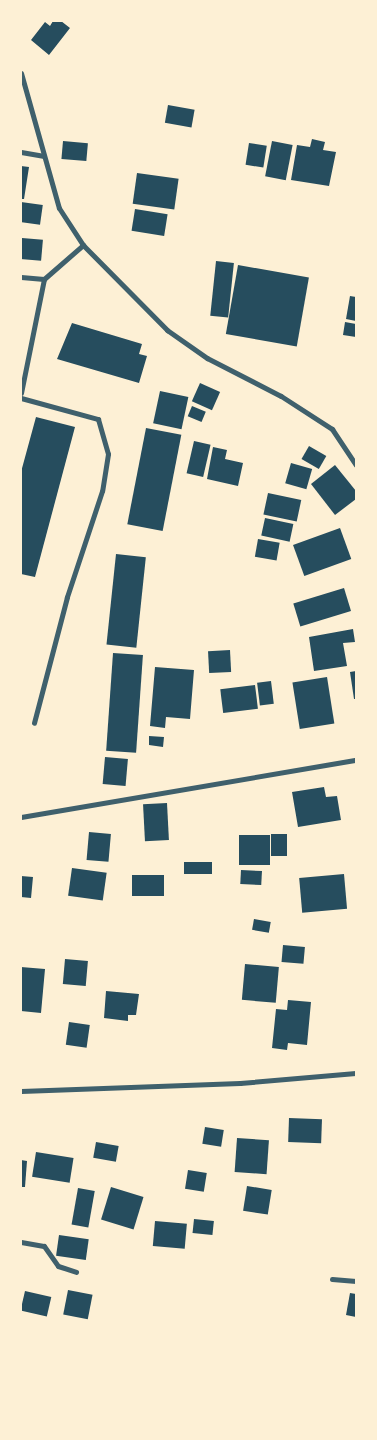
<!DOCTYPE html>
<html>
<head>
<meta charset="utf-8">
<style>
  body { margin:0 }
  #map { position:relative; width:377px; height:1440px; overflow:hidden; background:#fdf0d5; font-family:Signika,sans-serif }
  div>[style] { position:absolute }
  .building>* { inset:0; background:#264d5e; transform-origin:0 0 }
  .minor>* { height:5px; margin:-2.5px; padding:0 2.5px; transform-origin:2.5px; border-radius:2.5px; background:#3f606c }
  span { translate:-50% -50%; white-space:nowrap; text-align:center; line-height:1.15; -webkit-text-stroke:5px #fdf0d5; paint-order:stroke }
  .frame { position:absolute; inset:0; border:22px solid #fdf0d5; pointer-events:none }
</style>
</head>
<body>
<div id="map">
  <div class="building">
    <i style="clip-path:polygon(53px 21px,61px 21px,70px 28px,49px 55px,31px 40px,45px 22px,50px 26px)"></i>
    <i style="left:168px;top:105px;width:27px;height:18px;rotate:10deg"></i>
    <i style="clip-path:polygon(312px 139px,325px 142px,323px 150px,336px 152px,329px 186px,291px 180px,297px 145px,310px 147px)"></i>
    <i style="left:63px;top:141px;width:25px;height:18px;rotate:5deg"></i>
    <i style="left:272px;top:141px;width:21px;height:36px;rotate:11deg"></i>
    <i style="left:249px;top:143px;width:18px;height:22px;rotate:9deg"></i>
    <i style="clip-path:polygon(21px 166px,29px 167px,24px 199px,21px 199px)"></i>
    <i style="left:137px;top:173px;width:42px;height:31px;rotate:8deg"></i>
    <i style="left:21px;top:202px;width:22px;height:20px;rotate:8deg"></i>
    <i style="left:135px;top:209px;width:33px;height:22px;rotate:9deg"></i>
    <i style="left:22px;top:238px;width:21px;height:21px;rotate:5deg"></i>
    <i style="left:216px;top:261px;width:18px;height:55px;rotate:6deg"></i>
    <i style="left:238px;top:265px;width:72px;height:70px;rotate:10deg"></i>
    <i style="clip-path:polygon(350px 296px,356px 297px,356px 321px,346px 319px)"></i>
    <i style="clip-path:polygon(345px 322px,356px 324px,356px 337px,343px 335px)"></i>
    <i style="clip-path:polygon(72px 323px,142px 344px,139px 354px,147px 356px,139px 383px,57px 359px)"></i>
    <i style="left:200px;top:383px;width:22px;height:20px;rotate:24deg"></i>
    <i style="left:160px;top:391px;width:29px;height:33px;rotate:12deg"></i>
    <i style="left:192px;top:406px;width:15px;height:11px;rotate:23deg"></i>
    <i style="clip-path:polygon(36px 417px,75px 427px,35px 577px,21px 574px,21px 472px)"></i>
    <i style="left:146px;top:428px;width:36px;height:98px;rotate:11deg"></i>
    <i style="left:194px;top:441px;width:17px;height:33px;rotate:13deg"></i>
    <i style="left:309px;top:446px;width:20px;height:15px;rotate:30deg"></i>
    <i style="clip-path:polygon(213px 447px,227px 450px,225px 459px,243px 463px,238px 486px,207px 479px)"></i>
    <i style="left:291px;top:463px;width:22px;height:21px;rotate:16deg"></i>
    <i style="clip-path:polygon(335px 465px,356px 491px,356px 499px,335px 515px,311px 484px)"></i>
    <i style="left:268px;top:493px;width:34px;height:22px;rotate:12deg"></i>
    <i style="left:265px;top:518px;width:29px;height:18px;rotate:12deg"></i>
    <i style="left:340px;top:528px;width:33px;height:50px;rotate:70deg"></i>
    <i style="left:258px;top:539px;width:22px;height:18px;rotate:10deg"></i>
    <i style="left:116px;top:554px;width:30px;height:91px;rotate:6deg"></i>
    <i style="left:344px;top:588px;width:24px;height:53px;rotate:73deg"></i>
    <i style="clip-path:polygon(353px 629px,355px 642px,343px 643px,347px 666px,314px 671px,309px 637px)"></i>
    <i style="left:230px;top:650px;width:22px;height:22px;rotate:87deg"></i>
    <i style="left:113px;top:653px;width:30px;height:98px;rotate:4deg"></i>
    <i style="clip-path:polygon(155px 667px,194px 670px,190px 719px,166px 717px,165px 728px,150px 726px)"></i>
    <i style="clip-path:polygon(356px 671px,356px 699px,354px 699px,350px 672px)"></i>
    <i style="left:327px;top:677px;width:47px;height:35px;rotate:81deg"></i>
    <i style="left:271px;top:681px;width:23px;height:14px;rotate:83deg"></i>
    <i style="left:255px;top:685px;width:24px;height:35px;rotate:83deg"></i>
    <i style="clip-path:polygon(149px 736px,164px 737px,163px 747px,149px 745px)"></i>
    <i style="left:105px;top:757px;width:23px;height:27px;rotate:5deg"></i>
    <i style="clip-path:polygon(324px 787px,326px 797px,337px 796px,341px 820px,298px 827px,292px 792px)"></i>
    <i style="left:167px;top:803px;width:37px;height:24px;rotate:87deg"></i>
    <i style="left:89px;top:832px;width:22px;height:28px;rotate:5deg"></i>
    <i style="left:271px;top:834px;width:16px;height:22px"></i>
    <i style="left:239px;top:835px;width:31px;height:30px"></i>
    <i style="left:184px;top:862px;width:28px;height:12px"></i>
    <i style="left:72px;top:868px;width:35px;height:28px;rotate:8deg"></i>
    <i style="left:241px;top:870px;width:21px;height:14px;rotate:3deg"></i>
    <i style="left:344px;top:874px;width:35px;height:45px;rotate:85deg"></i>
    <i style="left:132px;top:875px;width:32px;height:21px"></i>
    <i style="clip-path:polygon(21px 876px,33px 877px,31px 898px,21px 897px)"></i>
    <i style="left:254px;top:919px;width:17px;height:11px;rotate:10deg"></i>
    <i style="left:283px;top:945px;width:22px;height:17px;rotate:5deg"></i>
    <i style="left:65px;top:959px;width:23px;height:25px;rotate:5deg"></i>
    <i style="left:245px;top:964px;width:34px;height:36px;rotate:5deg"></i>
    <i style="clip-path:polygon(21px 967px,45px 969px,41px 1013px,21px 1011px)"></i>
    <i style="clip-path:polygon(106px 991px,139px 994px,136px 1015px,128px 1015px,128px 1021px,104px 1018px)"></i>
    <i style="clip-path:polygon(288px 1000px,311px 1002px,307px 1045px,288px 1043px,287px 1050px,272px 1048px,276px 1009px,287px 1010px)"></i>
    <i style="left:69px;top:1022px;width:21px;height:23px;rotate:8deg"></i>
    <i style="left:289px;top:1118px;width:33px;height:24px;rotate:2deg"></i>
    <i style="left:205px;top:1127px;width:19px;height:17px;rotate:9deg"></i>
    <i style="left:237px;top:1138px;width:32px;height:34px;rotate:4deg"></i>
    <i style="left:96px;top:1142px;width:23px;height:16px;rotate:10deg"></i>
    <i style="left:36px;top:1152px;width:38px;height:25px;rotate:9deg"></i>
    <i style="clip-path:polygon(21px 1160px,27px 1161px,25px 1187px,21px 1187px)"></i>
    <i style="left:188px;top:1170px;width:19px;height:19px;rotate:9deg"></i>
    <i style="left:247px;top:1186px;width:25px;height:25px;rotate:9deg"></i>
    <i style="left:111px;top:1187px;width:34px;height:34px;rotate:17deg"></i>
    <i style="left:78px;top:1188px;width:17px;height:37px;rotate:10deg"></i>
    <i style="left:194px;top:1219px;width:20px;height:14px;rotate:6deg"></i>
    <i style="left:155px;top:1221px;width:32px;height:25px;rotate:5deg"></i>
    <i style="left:59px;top:1235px;width:30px;height:21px;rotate:8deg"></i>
    <i style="left:68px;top:1290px;width:25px;height:25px;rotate:11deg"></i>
    <i style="left:25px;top:1291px;width:27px;height:20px;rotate:13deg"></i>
    <i style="clip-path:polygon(350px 1293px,356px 1294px,356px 1317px,346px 1315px)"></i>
  </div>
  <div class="minor">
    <i style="left:21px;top:73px;width:140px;rotate:74.3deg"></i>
    <i style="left:59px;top:208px;width:44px;rotate:57deg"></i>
    <i style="left:83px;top:245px;width:120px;rotate:45.3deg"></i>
    <i style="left:167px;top:330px;width:49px;rotate:35deg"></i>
    <i style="left:207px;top:358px;width:83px;rotate:27.2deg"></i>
    <i style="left:281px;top:396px;width:61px;rotate:32.9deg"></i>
    <i style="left:332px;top:429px;width:43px;rotate:56.3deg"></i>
    <i style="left:21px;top:152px;width:22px;rotate:10deg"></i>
    <i style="left:21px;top:277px;width:23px;rotate:5deg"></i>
    <i style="left:21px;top:393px;width:116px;rotate:-78.6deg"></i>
    <i style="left:44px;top:279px;width:52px;rotate:-41.1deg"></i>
    <i style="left:21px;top:398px;width:80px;rotate:15.3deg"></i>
    <i style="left:98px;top:419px;width:36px;rotate:74deg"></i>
    <i style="left:108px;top:454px;width:37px;rotate:99deg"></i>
    <i style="left:102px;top:491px;width:112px;rotate:108.3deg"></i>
    <i style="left:67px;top:597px;width:130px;rotate:104.7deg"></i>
    <i style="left:21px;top:817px;width:340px;rotate:-9.7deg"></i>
    <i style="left:21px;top:1091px;width:219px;rotate:-2.1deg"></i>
    <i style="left:240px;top:1083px;width:116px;rotate:-4.9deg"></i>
    <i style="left:21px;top:1242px;width:23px;rotate:10deg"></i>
    <i style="left:44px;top:1246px;width:24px;rotate:55deg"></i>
    <i style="left:58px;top:1266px;width:19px;rotate:18deg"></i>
    <i style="left:332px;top:1279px;width:24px;rotate:5deg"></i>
  </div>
  <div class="frame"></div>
</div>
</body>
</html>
